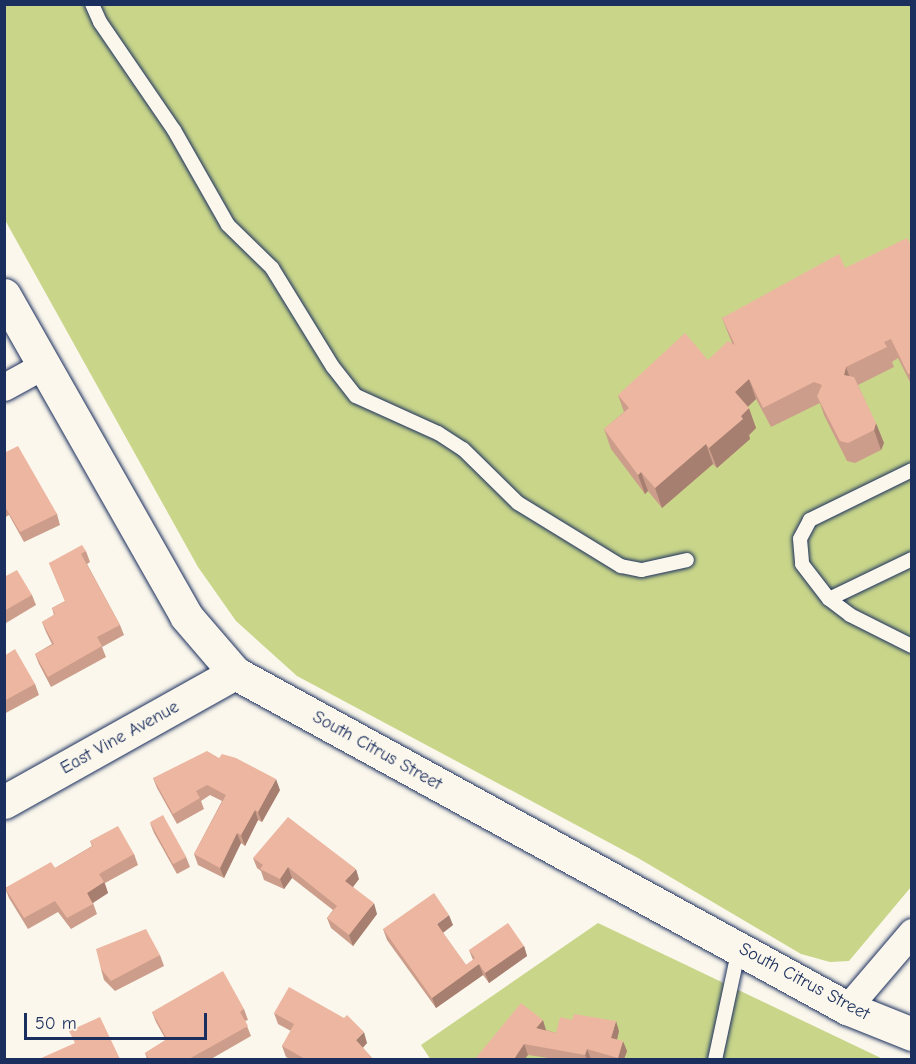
<!DOCTYPE html>
<html>
<head>
<meta charset="utf-8">
<style>
  body { margin:0 }
  #map { position:relative; width:916px; height:1064px; overflow:hidden; background:#fbf7ec; font-family:"Comic Neue",sans-serif }
  div>[style] { position:absolute }
  .green>* { inset:0; background:#c9d68a }
  .roads { filter:drop-shadow(0 0 2px #1b2f5e) drop-shadow(0 0 2px #1b2f5e) }
  .service>* { height:14px; margin:-7px; padding:0 7px; transform-origin:7px; border-radius:7px; background:#fbf7ec }
  .minor>* { height:27px; margin:-13.5px; padding:0 13.5px; transform-origin:13.5px; border-radius:13.5px; background:#fbf7ec }
  .tertiary>* { height:33px; margin:-16.5px; padding:0 16.5px; transform-origin:16.5px; border-radius:16.5px; background:#fbf7ec }
  .wall>* { inset:0; background:#cc9d8a }
  .shaded-wall>* { inset:0; background:#a67f71 }
  .building>* { inset:0; background:#edb6a1; transform-origin:0 0 }
  span { translate:-50% -50%; white-space:nowrap; text-align:center; line-height:1.15; -webkit-text-stroke:5px #fbf7ec; paint-order:stroke }
  .street-label { font-size:18px; color:#1b2f5e }
  .frame { position:absolute; inset:0; border:6px solid #1b2f5e; pointer-events:none }
  .scale { position:absolute; left:24px; top:1013px; width:183px; height:27px; box-sizing:border-box; border:3px solid #1b2f5e; border-top:0; padding-left:8px; font-size:18px; line-height:21px; white-space:nowrap; color:#1b2f5e; -webkit-text-stroke:4px #fbf7ec; paint-order:stroke }
</style>
</head>
<body>
<div id="map">
  <div class="green">
    <i style="clip-path:polygon(4px 5px,911px 5px,911px 887px,849px 961px,830px 962px,801px 954px,638px 858px,297px 676px,236px 621px,198px 567px,5px 220px)"></i>
    <i style="clip-path:polygon(598px 923px,883px 1059px,431px 1060px,421px 1045px)"></i>
  </div>
  <div class="roads">
    <div class="service">
      <i style="left:92px;top:4px;width:20px;rotate:66deg"></i>
      <i style="left:100px;top:22px;width:131px;rotate:55.6deg"></i>
      <i style="left:174px;top:130px;width:109px;rotate:60.4deg"></i>
      <i style="left:228px;top:225px;width:62px;rotate:44.3deg"></i>
      <i style="left:272px;top:268px;width:116px;rotate:58.4deg"></i>
      <i style="left:333px;top:367px;width:37px;rotate:52deg"></i>
      <i style="left:356px;top:396px;width:90px;rotate:24.3deg"></i>
      <i style="left:438px;top:433px;width:30px;rotate:33deg"></i>
      <i style="left:463px;top:449px;width:77px;rotate:44.5deg"></i>
      <i style="left:518px;top:503px;width:121px;rotate:31.5deg"></i>
      <i style="left:621px;top:566px;width:21px;rotate:11deg"></i>
      <i style="left:642px;top:570px;width:46px;rotate:-12.5deg"></i>
      <i style="left:912px;top:470px;width:114px;rotate:153.9deg"></i>
      <i style="left:810px;top:520px;width:21px;rotate:118deg"></i>
      <i style="left:800px;top:539px;width:25px;rotate:85deg"></i>
      <i style="left:802px;top:564px;width:44px;rotate:52.4deg"></i>
      <i style="left:829px;top:599px;width:26px;rotate:37deg"></i>
      <i style="left:850px;top:615px;width:69px;rotate:26.6deg"></i>
      <i style="left:829px;top:599px;width:92px;rotate:-25.7deg"></i>
      <i style="left:715px;top:1060px;width:115px;rotate:-77.9deg"></i>
    </div>
    <div class="minor">
      <i style="left:4px;top:387px;width:46px;rotate:-28.8deg"></i>
      <i style="left:847px;top:1008px;width:100px;rotate:-49.5deg"></i>
    </div>
    <div class="tertiary">
      <i style="left:4px;top:295px;width:369px;rotate:60.4deg"></i>
      <i style="left:186px;top:616px;width:75px;rotate:49.3deg"></i>
      <i style="left:235px;top:673px;width:698px;rotate:28.7deg"></i>
      <i style="left:847px;top:1008px;width:70px;rotate:21.8deg"></i>
      <i style="left:4px;top:802px;width:265px;rotate:-29.2deg"></i>
    </div>
  </div>
  <div class="wall">
    <i style="clip-path:polygon(912px 247px,912px 386px,898px 358px,892px 362px,894px 367px,858px 385px,884px 443px,881px 450px,855px 463px,847px 461px,824px 415px,820px 403px,771px 427px,756px 399px,748px 407px,756px 428px,749px 435px,750px 439px,717px 468px,713px 464px,662px 508px,648px 491px,645px 494px,611px 449px,604px 429px,624px 412px,618px 395px,708px 360px,732px 343px,722px 318px,845px 268px)"></i>
    <i style="clip-path:polygon(4px 453px,57px 514px,60px 525px,24px 542px,9px 515px,4px 518px)"></i>
    <i style="clip-path:polygon(86px 551px,90px 562px,87px 564px,120px 625px,124px 635px,102px 647px,106px 657px,51px 687px,39px 664px,35px 654px,52px 644px,46px 632px,42px 622px,54px 615px,52px 608px,65px 601px,49px 563px)"></i>
    <i style="clip-path:polygon(4px 577px,32px 595px,36px 605px,6px 623px,4px 621px)"></i>
    <i style="clip-path:polygon(4px 656px,35px 684px,39px 695px,4px 714px)"></i>
    <i style="clip-path:polygon(153px 778px,280px 790px,262px 822px,258px 820px,245px 846px,241px 843px,224px 878px,198px 865px,194px 854px,222px 801px,210px 795px,201px 801px,204px 809px,177px 824px,157px 788px)"></i>
    <i style="clip-path:polygon(150px 823px,186px 857px,190px 867px,177px 874px,154px 833px)"></i>
    <i style="clip-path:polygon(90px 841px,134px 854px,138px 865px,105px 883px,108px 893px,93px 903px,97px 914px,71px 929px,58px 912px,28px 929px,9px 898px,5px 888px,55px 868px,92px 846px)"></i>
    <i style="clip-path:polygon(253px 858px,359px 879px,353px 887px,377px 914px,353px 946px,331px 928px,327px 918px,333px 910px,292px 878px,284px 889px,264px 880px,261px 871px,257px 868px)"></i>
    <i style="clip-path:polygon(453px 925px,443px 933px,466px 965px,473px 960px,469px 950px,524px 946px,527px 956px,489px 983px,483px 975px,436px 1008px,387px 940px,383px 929px)"></i>
    <i style="clip-path:polygon(160px 955px,164px 966px,115px 991px,104px 980px,101px 969px)"></i>
    <i style="clip-path:polygon(244px 1009px,248px 1020px,245px 1021px,251px 1036px,211px 1059px,147px 1059px,145px 1053px,166px 1040px,156px 1022px,152px 1012px)"></i>
    <i style="clip-path:polygon(274px 1013px,367px 1043px,363px 1048px,373px 1059px,290px 1059px,286px 1057px,282px 1046px,291px 1031px,278px 1024px)"></i>
    <i style="clip-path:polygon(546px 1030px,556px 1033px,619px 1031px,617px 1039px,627px 1051px,624px 1059px,555px 1059px,528px 1055px,475px 1059px)"></i>
  </div>
  <div class="shaded-wall">
    <i style="clip-path:polygon(846px 367px,853px 387px,844px 375px)"></i>
    <i style="clip-path:polygon(749px 379px,756px 399px,742px 412px,735px 392px)"></i>
    <i style="clip-path:polygon(749px 408px,756px 428px,749px 435px,750px 439px,717px 468px,709px 448px)"></i>
    <i style="clip-path:polygon(876px 423px,884px 443px,881px 450px,874px 430px)"></i>
    <i style="clip-path:polygon(706px 444px,713px 464px,662px 508px,655px 488px)"></i>
    <i style="clip-path:polygon(641px 472px,648px 491px,645px 494px,638px 475px)"></i>
    <i style="clip-path:polygon(276px 779px,280px 790px,262px 822px,258px 812px)"></i>
    <i style="clip-path:polygon(255px 810px,258px 820px,245px 846px,241px 835px)"></i>
    <i style="clip-path:polygon(237px 833px,241px 843px,224px 878px,220px 868px)"></i>
    <i style="clip-path:polygon(288px 867px,292px 878px,284px 889px,280px 879px)"></i>
    <i style="clip-path:polygon(356px 869px,359px 879px,349px 892px,345px 881px)"></i>
    <i style="clip-path:polygon(104px 882px,108px 893px,91px 904px,87px 893px)"></i>
    <i style="clip-path:polygon(374px 903px,377px 914px,353px 946px,349px 935px)"></i>
    <i style="clip-path:polygon(449px 915px,453px 925px,441px 934px,437px 924px)"></i>
    <i style="clip-path:polygon(524px 946px,527px 956px,489px 983px,485px 973px)"></i>
    <i style="clip-path:polygon(479px 964px,483px 975px,436px 1008px,432px 998px)"></i>
    <i style="clip-path:polygon(543px 1020px,546px 1030px,540px 1039px,536px 1028px)"></i>
    <i style="clip-path:polygon(616px 1021px,619px 1031px,615px 1048px,611px 1038px)"></i>
    <i style="clip-path:polygon(364px 1032px,367px 1043px,360px 1050px,356px 1040px)"></i>
    <i style="clip-path:polygon(623px 1041px,627px 1051px,624px 1059px,619px 1059px,618px 1058px)"></i>
    <i style="clip-path:polygon(524px 1044px,528px 1055px,525px 1059px,514px 1059px)"></i>
    <i style="clip-path:polygon(587px 1049px,591px 1059px,587px 1059px,585px 1055px)"></i>
  </div>
  <div class="building">
    <i style="clip-path:polygon(907px 238px,912px 247px,912px 373px,908px 374px,891px 339px,884px 342px,887px 347px,846px 367px,844px 375px,854px 377px,876px 423px,874px 430px,848px 443px,840px 441px,817px 396px,822px 385px,814px 382px,763px 408px,749px 379px,735px 392px,749px 408px,741px 416px,743px 419px,709px 448px,706px 444px,655px 488px,641px 472px,638px 475px,604px 429px,629px 408px,618px 395px,685px 333px,708px 360px,728px 341px,735px 345px,722px 318px,839px 254px,845px 268px)"></i>
    <i style="clip-path:polygon(18px 446px,57px 514px,20px 532px,4px 505px,4px 453px)"></i>
    <i style="clip-path:polygon(82px 545px,86px 551px,81px 554px,120px 625px,97px 637px,102px 646px,48px 677px,35px 654px,54px 644px,42px 622px,55px 614px,52px 608px,65px 601px,49px 563px)"></i>
    <i style="clip-path:polygon(17px 570px,32px 595px,4px 611px,4px 577px)"></i>
    <i style="clip-path:polygon(15px 649px,35px 684px,4px 701px,4px 656px)"></i>
    <i style="clip-path:polygon(207px 751px,219px 758px,222px 754px,236px 758px,276px 779px,258px 812px,255px 810px,241px 835px,237px 833px,220px 868px,194px 854px,226px 795px,207px 785px,196px 791px,200px 798px,173px 814px,153px 778px)"></i>
    <i style="left:163px;top:815px;width:48px;height:15px;rotate:61deg"></i>
    <i style="clip-path:polygon(288px 817px,356px 869px,345px 881px,374px 903px,349px 935px,327px 918px,337px 906px,288px 867px,280px 879px,260px 869px,263px 865px,253px 858px)"></i>
    <i style="clip-path:polygon(118px 826px,134px 854px,99px 874px,104px 882px,87px 893px,93px 904px,67px 918px,55px 901px,24px 918px,5px 888px,51px 862px,55px 868px,93px 846px,90px 841px)"></i>
    <i style="clip-path:polygon(434px 893px,449px 915px,437px 924px,466px 965px,475px 958px,469px 950px,508px 923px,524px 946px,485px 973px,479px 964px,432px 998px,383px 929px)"></i>
    <i style="clip-path:polygon(146px 929px,160px 955px,111px 981px,101px 969px,96px 949px)"></i>
    <i style="clip-path:polygon(223px 971px,244px 1009px,240px 1012px,248px 1026px,189px 1059px,149px 1059px,145px 1053px,167px 1039px,152px 1012px)"></i>
    <i style="clip-path:polygon(289px 987px,344px 1018px,347px 1015px,364px 1032px,356px 1040px,373px 1059px,321px 1059px,320px 1057px,319px 1059px,305px 1059px,282px 1046px,294px 1024px,274px 1013px)"></i>
    <i style="clip-path:polygon(521px 1003px,543px 1020px,536px 1028px,556px 1033px,560px 1017px,572px 1020px,574px 1014px,616px 1021px,611px 1038px,623px 1041px,618px 1058px,587px 1049px,585px 1055px,524px 1044px,514px 1059px,475px 1059px)"></i>
    <i style="clip-path:polygon(100px 1017px,120px 1059px,39px 1059px,75px 1043px,69px 1031px)"></i>
  </div>
  <div class="street-label">
    <span style="left:120px;top:738px;rotate:-29deg">East Vine Avenue</span>
    <span style="left:377px;top:751px;rotate:29deg">South Citrus Street</span>
    <span style="left:804px;top:982px;rotate:28deg">South Citrus Street</span>
  </div>
  <div class="frame"></div>
  <div class="scale">50 m</div>
</div>
</body>
</html>
